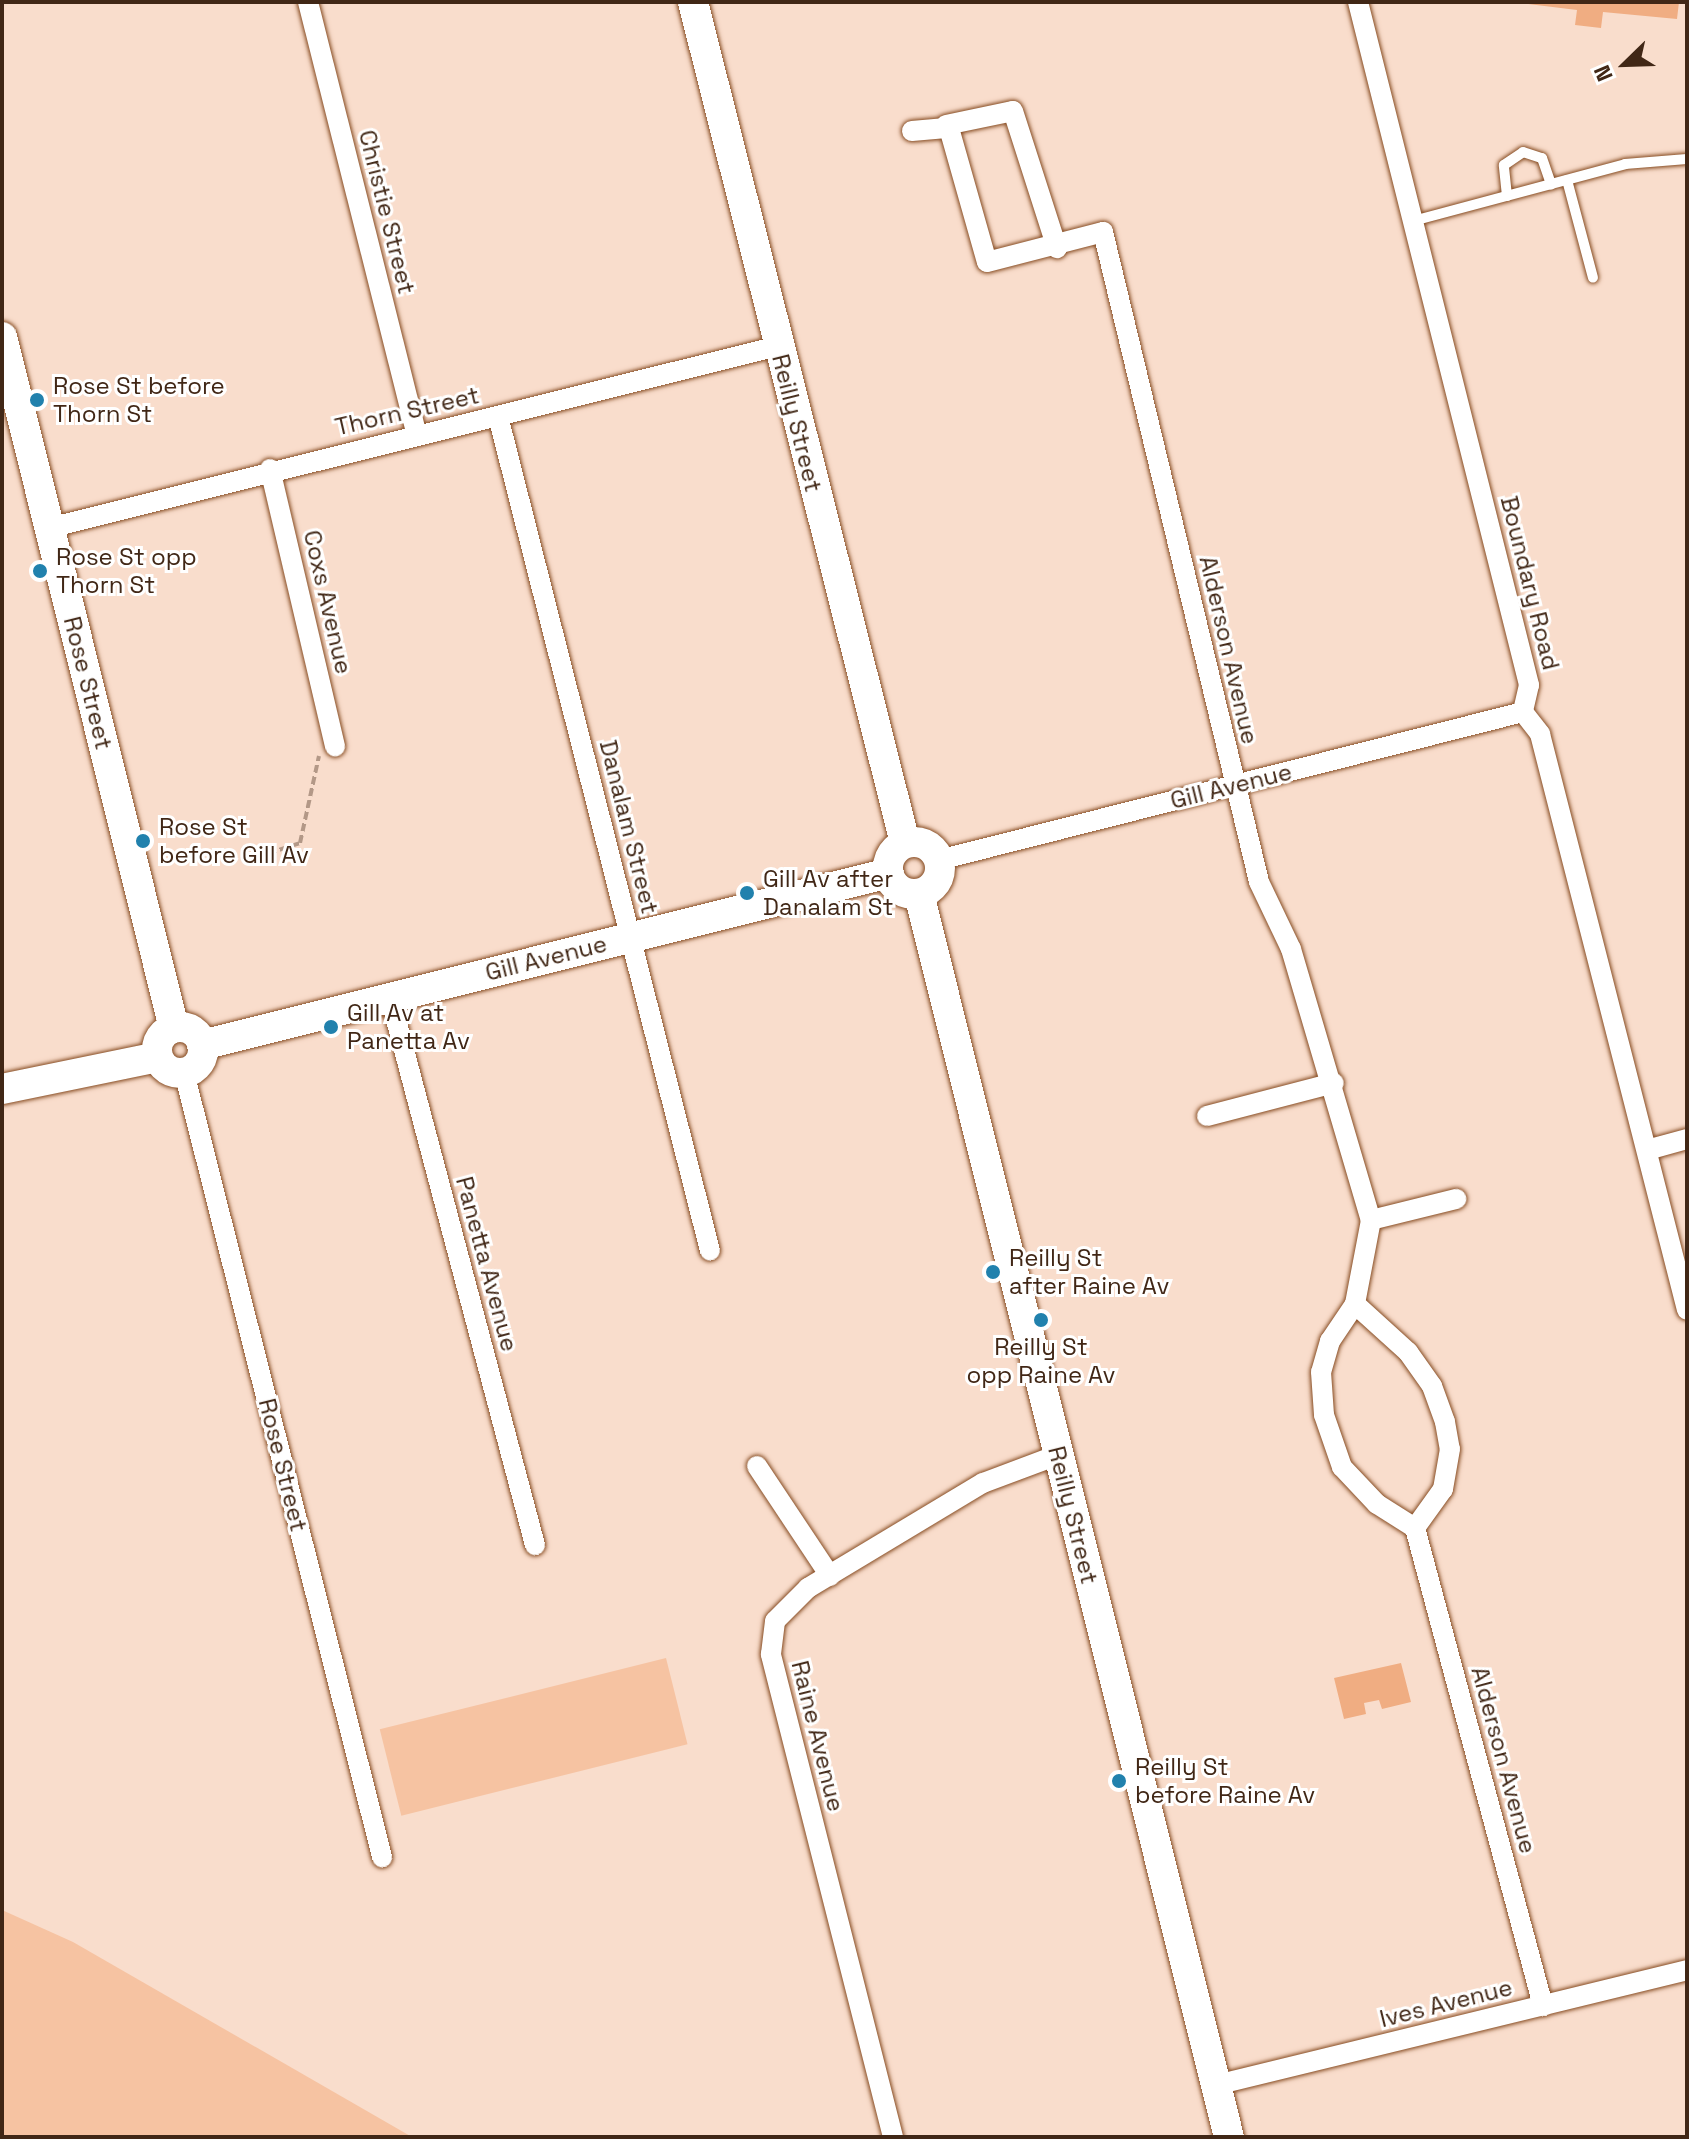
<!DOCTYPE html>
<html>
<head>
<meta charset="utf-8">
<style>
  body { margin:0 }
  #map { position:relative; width:1689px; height:2139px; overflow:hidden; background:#f9ddcc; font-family:"Space Grotesk",sans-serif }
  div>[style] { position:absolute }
  .green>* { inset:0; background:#f6c3a2; transform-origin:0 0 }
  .building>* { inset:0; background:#f0ad82 }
  .path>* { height:4px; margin-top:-2px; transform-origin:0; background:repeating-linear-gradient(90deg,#b39887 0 8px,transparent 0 12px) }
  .roads { filter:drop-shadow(0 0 2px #874c22) drop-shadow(0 0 2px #874c22) }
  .lane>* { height:10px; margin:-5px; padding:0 5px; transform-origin:5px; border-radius:5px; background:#fff }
  .street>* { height:20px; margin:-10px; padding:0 10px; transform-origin:10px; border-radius:10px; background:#fff }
  .secondary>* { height:30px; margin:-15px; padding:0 15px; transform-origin:15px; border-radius:15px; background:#fff }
  .secondary>.ring { margin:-15px; padding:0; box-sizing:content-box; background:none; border:30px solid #fff; border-radius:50% }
  .dots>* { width:22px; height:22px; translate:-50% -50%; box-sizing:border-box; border:4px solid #fff; border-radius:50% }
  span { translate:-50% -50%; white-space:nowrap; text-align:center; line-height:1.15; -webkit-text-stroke:6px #fff; paint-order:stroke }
  .street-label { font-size:24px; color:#412716 }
  .poi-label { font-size:24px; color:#412716 }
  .left { translate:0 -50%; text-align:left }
  .frame { position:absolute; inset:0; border:4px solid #412716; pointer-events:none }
  .north { position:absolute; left:1585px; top:24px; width:80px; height:80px; -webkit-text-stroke:6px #fff; paint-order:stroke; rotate:247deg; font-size:22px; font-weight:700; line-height:32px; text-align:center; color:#412716 }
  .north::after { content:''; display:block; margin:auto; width:28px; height:36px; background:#412716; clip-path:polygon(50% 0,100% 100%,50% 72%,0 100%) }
</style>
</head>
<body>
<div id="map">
  <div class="green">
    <i style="left:666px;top:1658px;width:89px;height:295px;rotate:76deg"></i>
    <i style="clip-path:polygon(2px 1910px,73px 1942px,412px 2137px,2px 2137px)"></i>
  </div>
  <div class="building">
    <i style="clip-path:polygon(1512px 2px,1679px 2px,1677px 19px,1603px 12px,1601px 28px,1575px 25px,1577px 10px)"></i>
    <i style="clip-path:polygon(1401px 1663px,1411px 1702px,1382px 1709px,1379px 1700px,1364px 1703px,1366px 1714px,1344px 1719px,1334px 1678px)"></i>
  </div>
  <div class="path">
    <i style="left:257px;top:857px;width:45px;rotate:-18deg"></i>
    <i style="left:300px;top:843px;width:89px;rotate:-77.7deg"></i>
  </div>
  <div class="roads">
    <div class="lane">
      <i style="left:1567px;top:180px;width:101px;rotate:75.1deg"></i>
      <i style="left:1507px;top:196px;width:31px;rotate:-96deg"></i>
      <i style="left:1504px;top:165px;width:23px;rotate:-34deg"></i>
      <i style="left:1523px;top:152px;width:20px;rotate:18deg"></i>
      <i style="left:1542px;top:158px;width:28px;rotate:71deg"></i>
      <i style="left:1413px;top:221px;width:220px;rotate:-15deg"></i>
      <i style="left:1625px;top:164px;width:62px;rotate:-4.6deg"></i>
    </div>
    <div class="street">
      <i style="left:308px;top:2px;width:447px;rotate:75.9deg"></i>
      <i style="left:1358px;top:2px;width:704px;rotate:75.94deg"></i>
      <i style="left:1529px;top:685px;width:28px;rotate:103deg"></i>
      <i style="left:1523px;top:712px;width:28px;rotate:52deg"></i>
      <i style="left:1540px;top:734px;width:594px;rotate:75.68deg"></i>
      <i style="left:946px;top:125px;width:68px;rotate:-11.8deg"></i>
      <i style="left:1013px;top:111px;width:144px;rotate:72.2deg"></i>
      <i style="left:912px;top:131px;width:37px;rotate:-5deg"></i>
      <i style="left:949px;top:128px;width:139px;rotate:74.2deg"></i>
      <i style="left:987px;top:262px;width:120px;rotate:-14.5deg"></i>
      <i style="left:1103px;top:232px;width:668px;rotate:76.5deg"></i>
      <i style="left:1259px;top:882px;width:74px;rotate:64.5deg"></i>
      <i style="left:1291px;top:949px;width:283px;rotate:73.6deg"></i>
      <i style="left:1371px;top:1220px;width:86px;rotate:100.8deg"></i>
      <i style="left:1355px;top:1304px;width:45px;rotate:124deg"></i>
      <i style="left:1330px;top:1341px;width:32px;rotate:106deg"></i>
      <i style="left:1321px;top:1372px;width:43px;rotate:86deg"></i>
      <i style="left:1324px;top:1415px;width:55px;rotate:70.9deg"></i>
      <i style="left:1342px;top:1467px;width:51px;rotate:46.6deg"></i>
      <i style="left:1377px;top:1504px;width:45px;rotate:32.3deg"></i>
      <i style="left:1415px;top:1528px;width:495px;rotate:75deg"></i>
      <i style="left:498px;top:416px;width:861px;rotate:75.75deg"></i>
      <i style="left:270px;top:469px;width:285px;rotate:76.8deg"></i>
      <i style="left:49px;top:528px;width:751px;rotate:-14.02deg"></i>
      <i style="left:939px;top:860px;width:602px;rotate:-14.22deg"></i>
      <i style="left:390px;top:997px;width:567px;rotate:75.18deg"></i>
      <i style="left:184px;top:1072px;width:810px;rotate:75.84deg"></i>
      <i style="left:1207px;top:1116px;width:131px;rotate:-14.6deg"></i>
      <i style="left:1647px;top:1150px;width:41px;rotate:-15.4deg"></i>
      <i style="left:1371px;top:1220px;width:88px;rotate:-13.9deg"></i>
      <i style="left:1355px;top:1304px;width:72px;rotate:42.2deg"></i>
      <i style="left:1408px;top:1352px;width:42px;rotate:54.8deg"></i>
      <i style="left:1432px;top:1386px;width:38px;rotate:70deg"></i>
      <i style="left:1445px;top:1422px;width:27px;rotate:80deg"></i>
      <i style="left:1450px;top:1449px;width:41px;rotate:99.9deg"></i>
      <i style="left:1443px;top:1489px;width:48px;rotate:125.7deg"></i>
      <i style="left:757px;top:1466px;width:132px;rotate:56.4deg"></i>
      <i style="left:1216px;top:2085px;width:485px;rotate:-13.7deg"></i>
      <i style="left:893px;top:2137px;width:498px;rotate:-104.2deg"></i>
      <i style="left:771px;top:1654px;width:33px;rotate:-83deg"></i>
      <i style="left:775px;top:1621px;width:47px;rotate:-45deg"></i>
      <i style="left:808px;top:1588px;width:204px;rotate:-31deg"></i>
      <i style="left:983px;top:1483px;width:80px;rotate:-20.5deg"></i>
    </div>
    <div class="secondary">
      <i style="left:693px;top:2px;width:867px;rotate:75.85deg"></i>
      <i style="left:2px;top:337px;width:712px;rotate:76.02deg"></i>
      <i class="ring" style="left:888px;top:842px;width:22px;height:22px"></i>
      <i style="left:919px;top:894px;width:1281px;rotate:76deg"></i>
      <i class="ring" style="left:157px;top:1027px;width:16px;height:16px"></i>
      <i style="left:202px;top:1045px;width:708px;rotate:-14.06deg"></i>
      <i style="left:2px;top:1089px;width:159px;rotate:-11.6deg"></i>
    </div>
  </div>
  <div class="dots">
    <i style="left:37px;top:400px;background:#2181ad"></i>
    <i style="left:40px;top:571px;background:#2181ad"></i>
    <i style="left:143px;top:841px;background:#2181ad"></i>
    <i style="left:747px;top:893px;background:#2181ad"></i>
    <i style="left:331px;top:1027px;background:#2181ad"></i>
    <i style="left:993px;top:1272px;background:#2181ad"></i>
    <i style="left:1041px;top:1320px;background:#2181ad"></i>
    <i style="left:1119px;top:1781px;background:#2181ad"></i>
  </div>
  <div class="street-label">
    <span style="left:387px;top:212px;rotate:76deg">Christie Street</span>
    <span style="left:407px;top:411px;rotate:-13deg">Thorn Street</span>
    <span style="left:797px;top:423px;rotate:76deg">Reilly Street</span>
    <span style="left:1530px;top:583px;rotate:76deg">Boundary Road</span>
    <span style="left:328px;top:602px;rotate:77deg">Coxs Avenue</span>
    <span style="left:1229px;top:650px;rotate:77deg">Alderson Avenue</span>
    <span style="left:88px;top:683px;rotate:76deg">Rose Street</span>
    <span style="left:1231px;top:786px;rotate:-14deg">Gill Avenue</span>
    <span style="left:629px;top:827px;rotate:76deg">Danalam Street</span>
    <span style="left:546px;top:958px;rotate:-14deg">Gill Avenue</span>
    <span style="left:487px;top:1264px;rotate:75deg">Panetta Avenue</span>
    <span style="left:283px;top:1465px;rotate:76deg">Rose Street</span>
    <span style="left:1073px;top:1515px;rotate:76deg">Reilly Street</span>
    <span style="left:818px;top:1736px;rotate:76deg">Raine Avenue</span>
    <span style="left:1504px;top:1760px;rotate:75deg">Alderson Avenue</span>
    <span style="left:1446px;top:2003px;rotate:-14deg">Ives Avenue</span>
  </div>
  <div class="poi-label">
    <span class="left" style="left:53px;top:400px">Rose St before<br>Thorn St</span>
    <span class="left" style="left:56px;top:571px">Rose St opp<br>Thorn St</span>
    <span class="left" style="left:159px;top:841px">Rose St<br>before Gill Av</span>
    <span class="left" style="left:763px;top:893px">Gill Av after<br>Danalam St</span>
    <span class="left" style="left:347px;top:1027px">Gill Av at<br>Panetta Av</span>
    <span class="left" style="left:1009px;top:1272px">Reilly St<br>after Raine Av</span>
    <span style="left:1041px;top:1361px">Reilly St<br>opp Raine Av</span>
    <span class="left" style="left:1135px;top:1781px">Reilly St<br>before Raine Av</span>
  </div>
  <div class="frame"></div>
  <div class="north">N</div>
</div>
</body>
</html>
